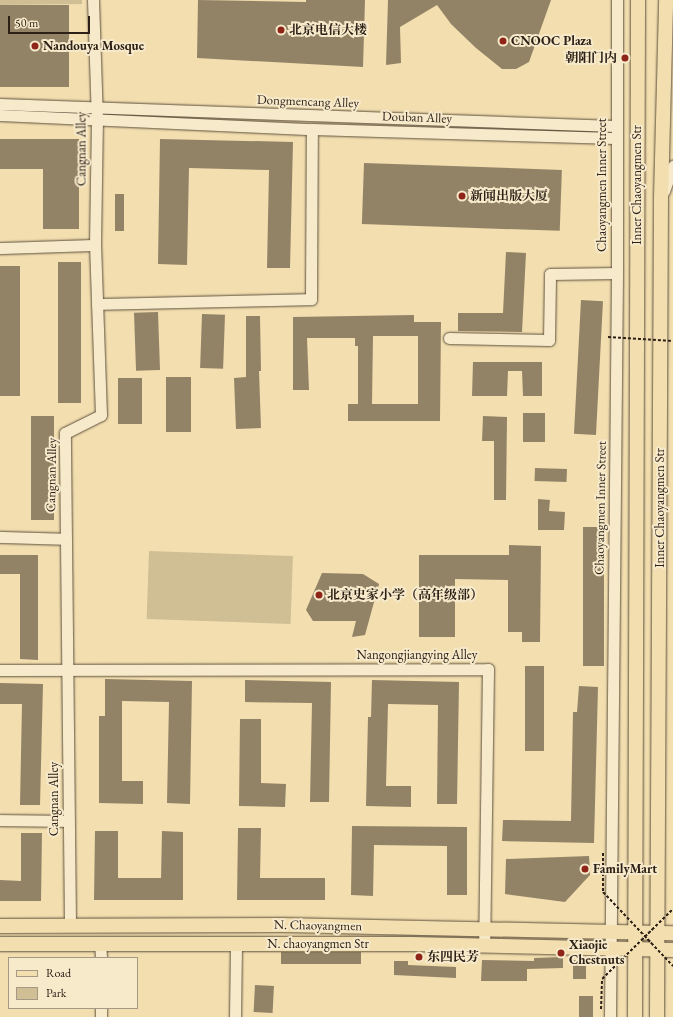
<!DOCTYPE html>
<html>
<head>
<meta charset="utf-8">
<style>
  body { margin:0 }
  #map { position:relative; width:673px; height:1017px; overflow:hidden; background:#f2deaf; font-family:"EB Garamond","Noto Serif SC",serif }
  div>[style] { position:absolute }
  .green>* { inset:0; background:#d0be95; transform-origin:0 0 }
  .building>* { inset:0; background:#938366; transform-origin:0 0 }
  .roads { filter:drop-shadow(0 0 1px #5e503d) drop-shadow(0 0 1px #5e503d) }
  .minor>* { height:11px; margin:-5.5px; padding:0 5.5px; transform-origin:5.5px; border-radius:5.5px; background:#f7eacb }
  .major>* { height:14px; margin:-7px; padding:0 7px; transform-origin:7px; border-radius:7px; background:#f2deaf }
  .path-bridge>* { height:2px; margin-top:-1px; transform-origin:0; background:repeating-linear-gradient(90deg,#2c2017 0 3px,transparent 0 5px) }
  .dots>* { width:11px; height:11px; translate:-50% -50%; box-sizing:border-box; border:2px solid #f7eacb; border-radius:50% }
  span { translate:-50% -50%; white-space:nowrap; text-align:center; line-height:1.15; -webkit-text-stroke:4px #f7eacb; paint-order:stroke }
  .poi-label { font-size:13px; color:#2c2017; font-weight:700 }
  .left { translate:0 -50%; text-align:left }
  .right { translate:-100% -50%; text-align:right }
  .street-label { font-size:13px; color:#2c2017 }
  .legend { position:absolute; left:8px; top:957px; width:130px; height:52px; box-sizing:border-box; background:#f7eacb; border:1px solid #a69983; margin:0; padding:5px 7px; list-style:none; font-size:12px; color:#2c2017 }
  .legend li { display:flex; align-items:center; gap:8px; height:20px }
  .legend b { width:20px; border:1px solid #a69983 }
  .scale { position:absolute; left:8px; top:16px; width:82px; height:18px; box-sizing:border-box; border:2px solid #2c2017; border-top:0; padding-left:5px; font-size:12px; line-height:14px; white-space:nowrap; color:#2c2017; -webkit-text-stroke:3px #f7eacb; paint-order:stroke }
</style>
</head>
<body>
<div id="map">
  <div class="green">
    <i style="clip-path:polygon(0 0,82px 0,82px 4px,0 5px)"></i>
    <i style="left:149px;top:551px;width:144px;height:68px;rotate:2deg"></i>
  </div>
  <div class="building">
    <i style="clip-path:polygon(198px 0,306px 2px,306px 0,365px 0,363px 67px,197px 58px)"></i>
    <i style="clip-path:polygon(388px 0,551px 0,529px 62px,516px 69px,502px 69px,476px 48px,451px 24px,437px 5px,400px 27px,401px 63px,386px 65px)"></i>
    <i style="left:69px;top:5px;width:82px;height:69px;rotate:90deg"></i>
    <i style="clip-path:polygon(0 139px,79px 139px,79px 229px,43px 229px,43px 169px,0 169px)"></i>
    <i style="clip-path:polygon(160px 139px,293px 142px,290px 268px,267px 268px,269px 170px,189px 168px,187px 265px,158px 264px)"></i>
    <i style="left:364px;top:163px;width:198px;height:61px;rotate:2deg"></i>
    <i style="left:115px;top:194px;width:9px;height:37px"></i>
    <i style="clip-path:polygon(506px 252px,526px 253px,522px 332px,458px 331px,458px 313px,503px 313px)"></i>
    <i style="left:58px;top:262px;width:23px;height:141px"></i>
    <i style="left:0;top:266px;width:20px;height:130px"></i>
    <i style="left:581px;top:300px;width:22px;height:134px;rotate:3deg"></i>
    <i style="left:158px;top:312px;width:58px;height:24px;rotate:88deg"></i>
    <i style="left:202px;top:314px;width:23px;height:54px;rotate:2deg"></i>
    <i style="clip-path:polygon(evenodd,414px 315px,414px 322px,441px 322px,440px 421px,348px 421px,348px 404px,358px 404px,358px 346px,355px 346px,355px 338px,307px 338px,309px 390px,293px 390px,293px 317px,414px 315px,373px 336px,418px 336px,418px 404px,372px 404px,373px 336px)"></i>
    <i style="clip-path:polygon(246px 316px,260px 316px,261px 371px,259px 371px,261px 428px,236px 429px,234px 378px,246px 377px)"></i>
    <i style="clip-path:polygon(473px 362px,542px 362px,542px 396px,523px 396px,522px 371px,508px 371px,507px 396px,472px 396px)"></i>
    <i style="left:166px;top:377px;width:25px;height:55px"></i>
    <i style="left:118px;top:378px;width:24px;height:46px"></i>
    <i style="left:523px;top:413px;width:22px;height:29px"></i>
    <i style="left:54px;top:416px;width:104px;height:23px;rotate:90deg"></i>
    <i style="clip-path:polygon(483px 416px,507px 417px,506px 500px,494px 500px,494px 441px,482px 441px)"></i>
    <i style="left:535px;top:468px;width:32px;height:13px;rotate:2deg"></i>
    <i style="clip-path:polygon(538px 499px,550px 500px,549px 511px,565px 512px,564px 530px,538px 530px)"></i>
    <i style="left:583px;top:527px;width:21px;height:139px"></i>
    <i style="clip-path:polygon(509px 545px,541px 546px,540px 642px,522px 642px,522px 632px,508px 632px,508px 580px,455px 579px,455px 637px,419px 637px,419px 555px,509px 555px)"></i>
    <i style="clip-path:polygon(0 555px,38px 555px,38px 660px,20px 659px,20px 574px,0 574px)"></i>
    <i style="clip-path:polygon(322px 573px,363px 574px,379px 584px,365px 635px,352px 637px,356px 621px,313px 621px,306px 610px)"></i>
    <i style="left:525px;top:666px;width:19px;height:85px"></i>
    <i style="clip-path:polygon(105px 679px,192px 681px,190px 804px,167px 803px,169px 702px,122px 701px,122px 781px,143px 781px,143px 804px,99px 803px,99px 716px,105px 716px)"></i>
    <i style="clip-path:polygon(245px 680px,331px 682px,329px 802px,310px 802px,312px 703px,245px 702px)"></i>
    <i style="clip-path:polygon(372px 680px,459px 682px,457px 804px,437px 804px,438px 705px,388px 704px,386px 786px,411px 786px,411px 807px,366px 806px,368px 717px,371px 717px)"></i>
    <i style="clip-path:polygon(0 683px,43px 684px,40px 805px,20px 805px,22px 704px,0 704px)"></i>
    <i style="clip-path:polygon(579px 686px,598px 687px,594px 843px,502px 841px,503px 820px,571px 821px,573px 712px,577px 712px)"></i>
    <i style="clip-path:polygon(240px 719px,261px 719px,261px 783px,286px 784px,285px 807px,239px 806px)"></i>
    <i style="clip-path:polygon(352px 826px,467px 827px,467px 895px,447px 895px,447px 846px,374px 845px,373px 896px,351px 895px)"></i>
    <i style="clip-path:polygon(238px 828px,261px 828px,260px 878px,325px 878px,325px 900px,237px 900px)"></i>
    <i style="clip-path:polygon(95px 831px,118px 831px,118px 878px,161px 878px,162px 831px,183px 832px,183px 900px,94px 900px)"></i>
    <i style="clip-path:polygon(21px 833px,42px 833px,41px 901px,0 901px,0 880px,21px 881px)"></i>
    <i style="clip-path:polygon(589px 856px,590px 875px,565px 902px,505px 894px,506px 859px)"></i>
    <i style="left:281px;top:952px;width:80px;height:12px"></i>
    <i style="clip-path:polygon(563px 957px,563px 968px,527px 969px,527px 981px,481px 981px,482px 960px,534px 961px,534px 958px)"></i>
    <i style="left:573px;top:960px;width:13px;height:19px"></i>
    <i style="clip-path:polygon(394px 961px,408px 961px,408px 965px,456px 967px,456px 978px,394px 975px)"></i>
    <i style="left:255px;top:985px;width:19px;height:27px;rotate:3deg"></i>
    <i style="left:579px;top:996px;width:14px;height:21px"></i>
  </div>
  <div class="roads">
    <div class="minor">
      <i style="left:0;top:104px;width:615px;rotate:2.05deg"></i>
      <i style="left:0;top:115px;width:312px;rotate:2.6deg"></i>
      <i style="left:312px;top:129px;width:303px;rotate:1.7deg"></i>
      <i style="left:664px;top:191px;width:27px;rotate:-70deg"></i>
      <i style="left:0;top:248px;width:95px;rotate:-1.8deg"></i>
      <i style="left:97px;top:304px;width:214px;rotate:-1.3deg"></i>
      <i style="left:311px;top:299px;width:170px;rotate:-89.7deg"></i>
      <i style="left:449px;top:338px;width:100px;rotate:1.1deg"></i>
      <i style="left:549px;top:340px;width:66px;rotate:-89.1deg"></i>
      <i style="left:550px;top:274px;width:67px;rotate:-0.9deg"></i>
      <i style="left:0;top:537px;width:66px;rotate:1.7deg"></i>
      <i style="left:0;top:670px;width:488px;rotate:-0.1deg"></i>
      <i style="left:488px;top:669px;width:277px;rotate:90.8deg"></i>
      <i style="left:0;top:820px;width:68px;rotate:0.8deg"></i>
      <i style="left:70px;top:924px;width:491px;rotate:-90.6deg"></i>
      <i style="left:65px;top:433px;width:40px;rotate:-26.6deg"></i>
      <i style="left:101px;top:415px;width:170px;rotate:-92deg"></i>
      <i style="left:95px;top:245px;width:125px;rotate:-89.1deg"></i>
      <i style="left:97px;top:120px;width:120px;rotate:-91.9deg"></i>
      <i style="left:100px;top:943px;width:15px;rotate:86deg"></i>
      <i style="left:101px;top:1008px;width:9px;rotate:90deg"></i>
      <i style="left:235px;top:1017px;width:74px;rotate:-89.2deg"></i>
      <i style="left:610px;top:1017px;width:744px;rotate:-89.46deg"></i>
      <i style="left:617px;top:273px;width:273px;rotate:-90deg"></i>
    </div>
    <div class="major">
      <i style="left:0;top:926px;width:282px;rotate:-0.2deg"></i>
      <i style="left:282px;top:925px;width:391px;rotate:1.2deg"></i>
      <i style="left:0;top:944px;width:411px"></i>
      <i style="left:411px;top:944px;width:262px;rotate:1.3deg"></i>
      <i style="left:635px;top:1017px;width:1017px;rotate:-89.83deg"></i>
      <i style="left:657px;top:1017px;width:820px;rotate:-89.72deg"></i>
      <i style="left:661px;top:197px;width:197px;rotate:-88.5deg"></i>
    </div>
  </div>
  <div class="path-bridge">
    <i style="left:608px;top:337px;width:65px;rotate:3.5deg"></i>
    <i style="left:603px;top:853px;width:39px;rotate:90deg"></i>
    <i style="left:603px;top:892px;width:102px;rotate:46.6deg"></i>
    <i style="left:601px;top:1009px;width:30px;rotate:-88deg"></i>
    <i style="left:602px;top:979px;width:100px;rotate:-44.6deg"></i>
  </div>
  <div class="dots">
    <i style="left:281px;top:30px;background:#8f2418"></i>
    <i style="left:503px;top:41px;background:#8f2418"></i>
    <i style="left:35px;top:46px;background:#8f2418"></i>
    <i style="left:625px;top:58px;background:#8f2418"></i>
    <i style="left:462px;top:196px;background:#8f2418"></i>
    <i style="left:319px;top:595px;background:#8f2418"></i>
    <i style="left:585px;top:869px;background:#8f2418"></i>
    <i style="left:561px;top:953px;background:#8f2418"></i>
    <i style="left:419px;top:957px;background:#8f2418"></i>
  </div>
  <div class="poi-label">
    <span class="left" style="left:289px;top:30px">北京电信大楼</span>
    <span class="left" style="left:511px;top:41px">CNOOC Plaza</span>
    <span class="left" style="left:43px;top:46px">Nandouya Mosque</span>
    <span class="right" style="left:617px;top:58px">朝阳门内</span>
    <span class="left" style="left:470px;top:196px">新闻出版大厦</span>
    <span class="left" style="left:327px;top:595px">北京史家小学（高年级部）</span>
    <span class="left" style="left:593px;top:869px">FamilyMart</span>
    <span class="left" style="left:569px;top:953px">Xiaojie<br>Chestnuts</span>
    <span class="left" style="left:427px;top:957px">东四民芳</span>
  </div>
  <div class="street-label">
    <span style="left:308px;top:102px;rotate:2deg">Dongmencang Alley</span>
    <span style="left:417px;top:118px;rotate:2deg">Douban Alley</span>
    <span style="left:82px;top:149px;rotate:-90deg">Cangnan Alley</span>
    <span style="left:602px;top:185px;rotate:-90deg">Chaoyangmen Inner Street</span>
    <span style="left:637px;top:185px;rotate:-90deg">Inner Chaoyangmen Str</span>
    <span style="left:52px;top:475px;rotate:-89deg">Cangnan Alley</span>
    <span style="left:601px;top:508px;rotate:-89deg">Chaoyangmen Inner Street</span>
    <span style="left:660px;top:508px;rotate:-90deg">Inner Chaoyangmen Str</span>
    <span style="left:417px;top:655px">Nangongjiangying Alley</span>
    <span style="left:54px;top:799px;rotate:-90deg">Cangnan Alley</span>
    <span style="left:318px;top:926px;rotate:1deg">N. Chaoyangmen</span>
    <span style="left:318px;top:944px">N. chaoyangmen Str</span>
  </div>
  <ul class="legend">
  <li><b style="height:5px;background:#f2deaf"></b>Road</li>
  <li><b style="height:11px;background:#d0be95"></b>Park</li>
  </ul>
  <div class="scale">50 m</div>
</div>
</body>
</html>
